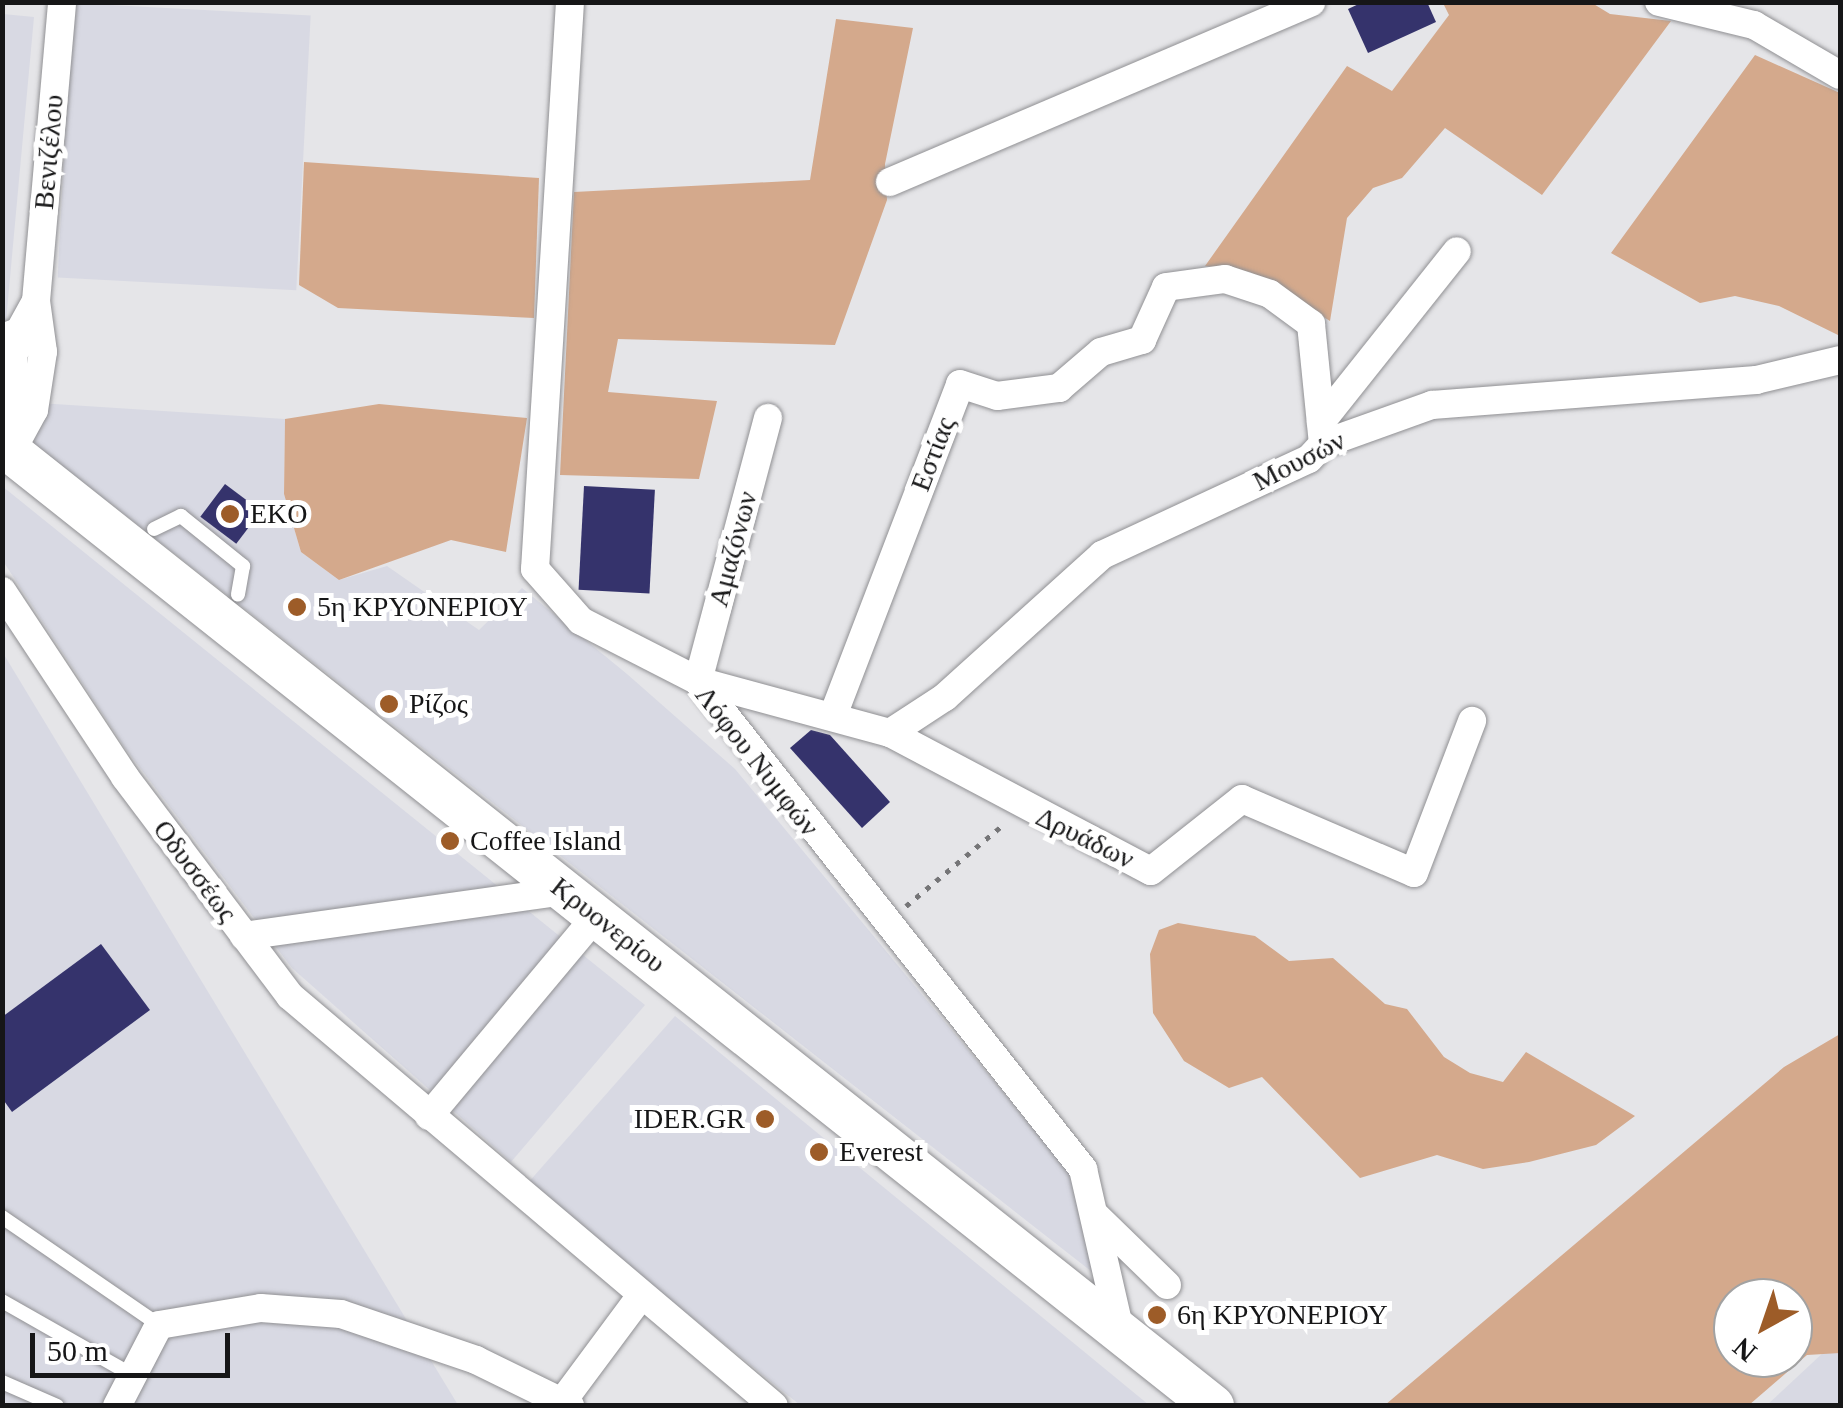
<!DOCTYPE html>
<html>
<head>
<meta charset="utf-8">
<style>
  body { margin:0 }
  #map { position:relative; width:1843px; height:1408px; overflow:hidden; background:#e5e5e8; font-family:"Times New Roman",serif }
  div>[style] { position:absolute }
  .built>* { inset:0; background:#d8d9e3; transform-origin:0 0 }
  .green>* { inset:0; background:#d4a98c }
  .building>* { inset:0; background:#35336c; transform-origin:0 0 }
  .path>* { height:5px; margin-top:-2.5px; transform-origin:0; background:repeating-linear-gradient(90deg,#757577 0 5px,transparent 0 13px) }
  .roads { filter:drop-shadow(0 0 2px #909093) drop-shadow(0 0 2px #909093) }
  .service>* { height:14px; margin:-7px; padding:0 7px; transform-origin:7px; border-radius:7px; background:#fff }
  .minor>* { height:28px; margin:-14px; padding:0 14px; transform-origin:14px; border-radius:14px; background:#fff }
  .primary>* { height:42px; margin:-21px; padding:0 21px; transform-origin:21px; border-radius:21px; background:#fff }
  .dots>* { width:28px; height:28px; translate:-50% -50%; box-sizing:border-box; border:5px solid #fff; border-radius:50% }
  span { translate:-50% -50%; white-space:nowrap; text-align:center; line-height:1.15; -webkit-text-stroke:10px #fff; paint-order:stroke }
  .street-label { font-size:28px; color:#161617 }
  .poi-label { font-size:28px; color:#161617 }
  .left { translate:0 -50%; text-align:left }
  .right { translate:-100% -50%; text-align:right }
  .frame { position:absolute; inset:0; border:5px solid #161617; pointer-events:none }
  .north { position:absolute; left:1713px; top:1278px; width:100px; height:100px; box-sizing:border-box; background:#fff; border:2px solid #a2a2a2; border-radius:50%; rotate:220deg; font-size:28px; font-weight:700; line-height:40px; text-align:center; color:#161617 }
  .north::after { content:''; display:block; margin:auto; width:35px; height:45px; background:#9d5c28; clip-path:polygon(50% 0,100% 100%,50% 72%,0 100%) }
  .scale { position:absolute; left:30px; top:1333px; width:200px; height:45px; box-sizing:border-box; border:5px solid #161617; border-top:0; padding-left:12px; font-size:30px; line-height:35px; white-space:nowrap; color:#161617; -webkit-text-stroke:8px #fff; paint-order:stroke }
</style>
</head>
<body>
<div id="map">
  <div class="built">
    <i style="left:72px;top:3px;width:239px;height:275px;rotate:3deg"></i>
    <i style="clip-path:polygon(3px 14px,34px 17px,3px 354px)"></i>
    <i style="clip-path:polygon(39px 403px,285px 419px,284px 494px,301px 552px,339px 580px,387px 566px,479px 630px,522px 588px,627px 674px,735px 769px,1070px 1173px,1096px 1275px,33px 443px)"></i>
    <i style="clip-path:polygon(2px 486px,645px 1005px,511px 1162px,292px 968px,125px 748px,3px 561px)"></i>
    <i style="clip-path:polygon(3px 653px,458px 1405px,3px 1405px)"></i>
    <i style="clip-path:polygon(675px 1016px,1149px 1405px,800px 1405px,527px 1184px)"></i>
    <i style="clip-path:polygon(1840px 1337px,1840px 1405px,1767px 1405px)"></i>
  </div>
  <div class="green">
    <i style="clip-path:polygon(1443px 3px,1592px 3px,1610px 14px,1671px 21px,1542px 195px,1445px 128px,1402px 178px,1373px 188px,1347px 218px,1330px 321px,1250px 272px,1205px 266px,1347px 66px,1392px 91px,1449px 15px)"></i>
    <i style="clip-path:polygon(836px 19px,913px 28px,885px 164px,887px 200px,835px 345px,618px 339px,608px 392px,717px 401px,699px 479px,560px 475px,574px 192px,810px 180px)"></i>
    <i style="clip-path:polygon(1755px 55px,1840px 93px,1840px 336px,1779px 306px,1735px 296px,1700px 303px,1611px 253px)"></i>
    <i style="clip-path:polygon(304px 162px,539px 178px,534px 318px,338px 308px,299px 285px)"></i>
    <i style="clip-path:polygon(379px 404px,527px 418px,506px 552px,451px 540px,339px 580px,301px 552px,284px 494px,285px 419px)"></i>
    <i style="clip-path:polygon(1178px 923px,1255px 936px,1289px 961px,1333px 958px,1385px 1004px,1407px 1009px,1444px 1057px,1470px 1073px,1503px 1082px,1526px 1052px,1635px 1116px,1596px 1145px,1529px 1162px,1483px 1169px,1437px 1155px,1360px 1178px,1262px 1077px,1229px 1088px,1184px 1061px,1153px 1013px,1150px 954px,1159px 930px)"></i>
    <i style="clip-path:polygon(evenodd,1840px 1034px,1840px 1353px,1807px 1355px,1749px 1405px,1385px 1405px,1784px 1067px,1840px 1034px,1793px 1298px,1793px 1358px,1733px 1358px,1733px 1298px,1793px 1298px)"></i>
  </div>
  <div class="building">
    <i style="clip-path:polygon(1363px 2px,1427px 2px,1436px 22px,1368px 53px,1348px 9px)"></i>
    <i style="left:225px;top:484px;width:45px;height:41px;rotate:37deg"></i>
    <i style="left:584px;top:486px;width:71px;height:104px;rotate:3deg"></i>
    <i style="clip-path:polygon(811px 730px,830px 735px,890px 802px,862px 828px,790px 748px)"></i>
    <i style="clip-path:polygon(101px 944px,150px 1010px,12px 1112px,2px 1098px,2px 1017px)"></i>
  </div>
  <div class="path">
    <i style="left:906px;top:906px;width:128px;rotate:-39.9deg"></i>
  </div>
  <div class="roads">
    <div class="service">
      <i style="left:154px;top:529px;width:30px;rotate:-26deg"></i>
      <i style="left:181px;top:516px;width:80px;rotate:38.9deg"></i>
      <i style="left:243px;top:566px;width:29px;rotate:100deg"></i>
      <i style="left:2px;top:1217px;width:191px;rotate:34.5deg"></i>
      <i style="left:2px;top:1301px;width:150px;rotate:29.6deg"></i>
      <i style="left:2px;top:1382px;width:60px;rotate:23.6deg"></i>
    </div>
    <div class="minor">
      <i style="left:570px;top:2px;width:568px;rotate:93.53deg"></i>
      <i style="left:535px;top:569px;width:69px;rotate:48.5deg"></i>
      <i style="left:581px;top:621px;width:131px;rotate:27.1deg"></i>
      <i style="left:698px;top:681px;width:622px;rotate:51.73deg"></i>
      <i style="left:1083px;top:1169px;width:166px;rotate:77.1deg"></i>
      <i style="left:1659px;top:2px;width:98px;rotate:13.6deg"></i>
      <i style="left:1754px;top:25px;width:99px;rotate:30.2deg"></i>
      <i style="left:890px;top:182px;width:458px;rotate:-23.1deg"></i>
      <i style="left:36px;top:301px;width:300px;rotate:-85deg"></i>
      <i style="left:768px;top:418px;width:272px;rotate:104.9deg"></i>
      <i style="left:698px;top:681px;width:199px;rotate:15.2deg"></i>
      <i style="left:890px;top:733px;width:295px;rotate:27.9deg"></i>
      <i style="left:1151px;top:871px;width:116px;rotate:-38.4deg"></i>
      <i style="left:1242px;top:799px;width:187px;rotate:23.3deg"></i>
      <i style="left:1414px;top:873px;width:163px;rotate:-69.1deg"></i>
      <i style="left:1321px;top:422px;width:218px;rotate:-51.5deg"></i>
      <i style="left:2px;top:460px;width:12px;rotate:-42deg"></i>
      <i style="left:11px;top:452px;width:48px;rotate:-61.3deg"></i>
      <i style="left:34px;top:410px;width:59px;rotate:-81.2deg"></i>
      <i style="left:43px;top:352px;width:51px;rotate:-97.8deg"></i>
      <i style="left:36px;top:301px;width:46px;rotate:118.8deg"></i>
      <i style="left:14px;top:341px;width:111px;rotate:91.5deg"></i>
      <i style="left:2px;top:591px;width:223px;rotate:56.5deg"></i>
      <i style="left:125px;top:777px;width:274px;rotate:53deg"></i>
      <i style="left:290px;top:996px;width:634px;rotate:40.27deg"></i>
      <i style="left:834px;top:713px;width:352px;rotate:-69deg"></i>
      <i style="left:960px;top:384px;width:39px;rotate:18deg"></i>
      <i style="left:997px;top:396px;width:63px;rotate:-7.4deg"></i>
      <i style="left:1059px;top:388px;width:55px;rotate:-40.6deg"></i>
      <i style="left:1101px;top:352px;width:43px;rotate:-16.3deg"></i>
      <i style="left:1142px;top:340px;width:58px;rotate:-65.6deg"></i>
      <i style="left:1166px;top:287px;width:60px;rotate:-7.7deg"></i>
      <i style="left:1225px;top:279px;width:47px;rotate:18.4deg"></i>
      <i style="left:1270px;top:294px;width:51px;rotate:36.2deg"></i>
      <i style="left:1311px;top:324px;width:121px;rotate:84.3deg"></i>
      <i style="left:890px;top:733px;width:66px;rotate:-33.2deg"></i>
      <i style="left:945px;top:697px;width:212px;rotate:-42.1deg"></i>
      <i style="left:1102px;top:555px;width:228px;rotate:-24.9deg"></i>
      <i style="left:1309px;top:459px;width:21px;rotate:-47deg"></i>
      <i style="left:1323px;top:444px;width:116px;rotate:-19.7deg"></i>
      <i style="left:1432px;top:405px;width:325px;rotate:-4.4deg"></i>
      <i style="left:1756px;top:380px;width:86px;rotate:-13.4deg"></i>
      <i style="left:244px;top:936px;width:325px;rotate:-8deg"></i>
      <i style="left:429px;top:1116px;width:262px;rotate:-50.1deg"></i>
      <i style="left:1096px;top:1216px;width:99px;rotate:44.2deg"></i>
      <i style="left:562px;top:1402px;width:131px;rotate:-53.4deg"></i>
      <i style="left:117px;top:1406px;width:91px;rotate:-62.6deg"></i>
      <i style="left:159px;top:1325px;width:103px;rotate:-9.5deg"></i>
      <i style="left:261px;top:1308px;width:80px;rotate:4.3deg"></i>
      <i style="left:341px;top:1314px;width:143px;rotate:18.8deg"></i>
      <i style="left:476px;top:1360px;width:105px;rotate:26.1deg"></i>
    </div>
    <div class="primary">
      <i style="left:2px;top:351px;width:16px;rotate:-40deg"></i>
      <i style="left:2px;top:445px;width:1546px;rotate:38.43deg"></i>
    </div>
  </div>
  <div class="dots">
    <i style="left:230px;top:514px;background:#9d5c28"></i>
    <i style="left:297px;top:607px;background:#9d5c28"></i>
    <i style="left:389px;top:704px;background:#9d5c28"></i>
    <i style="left:450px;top:841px;background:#9d5c28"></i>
    <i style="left:765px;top:1119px;background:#9d5c28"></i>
    <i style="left:819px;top:1152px;background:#9d5c28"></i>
    <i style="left:1157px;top:1315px;background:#9d5c28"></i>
  </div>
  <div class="street-label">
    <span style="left:49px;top:152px;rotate:-85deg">Βενιζέλου</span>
    <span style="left:933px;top:454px;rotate:-69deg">Εστίας</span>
    <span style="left:1299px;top:461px;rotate:-27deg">Μουσών</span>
    <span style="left:733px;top:549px;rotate:-75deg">Αμαζόνων</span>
    <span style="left:757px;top:761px;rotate:52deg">Λόφου Νυμφών</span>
    <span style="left:1085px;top:838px;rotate:26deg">Δρυάδων</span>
    <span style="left:195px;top:871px;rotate:53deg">Οδυσσέως</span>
    <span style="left:608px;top:925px;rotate:38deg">Κρυονερίου</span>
  </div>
  <div class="poi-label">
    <span class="left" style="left:250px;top:514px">EKO</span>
    <span class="left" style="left:317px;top:607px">5η ΚΡΥΟΝΕΡΙΟΥ</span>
    <span class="left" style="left:409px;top:704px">Ρίζος</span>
    <span class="left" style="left:470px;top:841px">Coffee Island</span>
    <span class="right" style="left:745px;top:1119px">IDER.GR</span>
    <span class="left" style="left:839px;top:1152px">Everest</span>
    <span class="left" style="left:1177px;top:1315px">6η ΚΡΥΟΝΕΡΙΟΥ</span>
  </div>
  <div class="frame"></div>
  <div class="north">N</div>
  <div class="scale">50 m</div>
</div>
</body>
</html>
